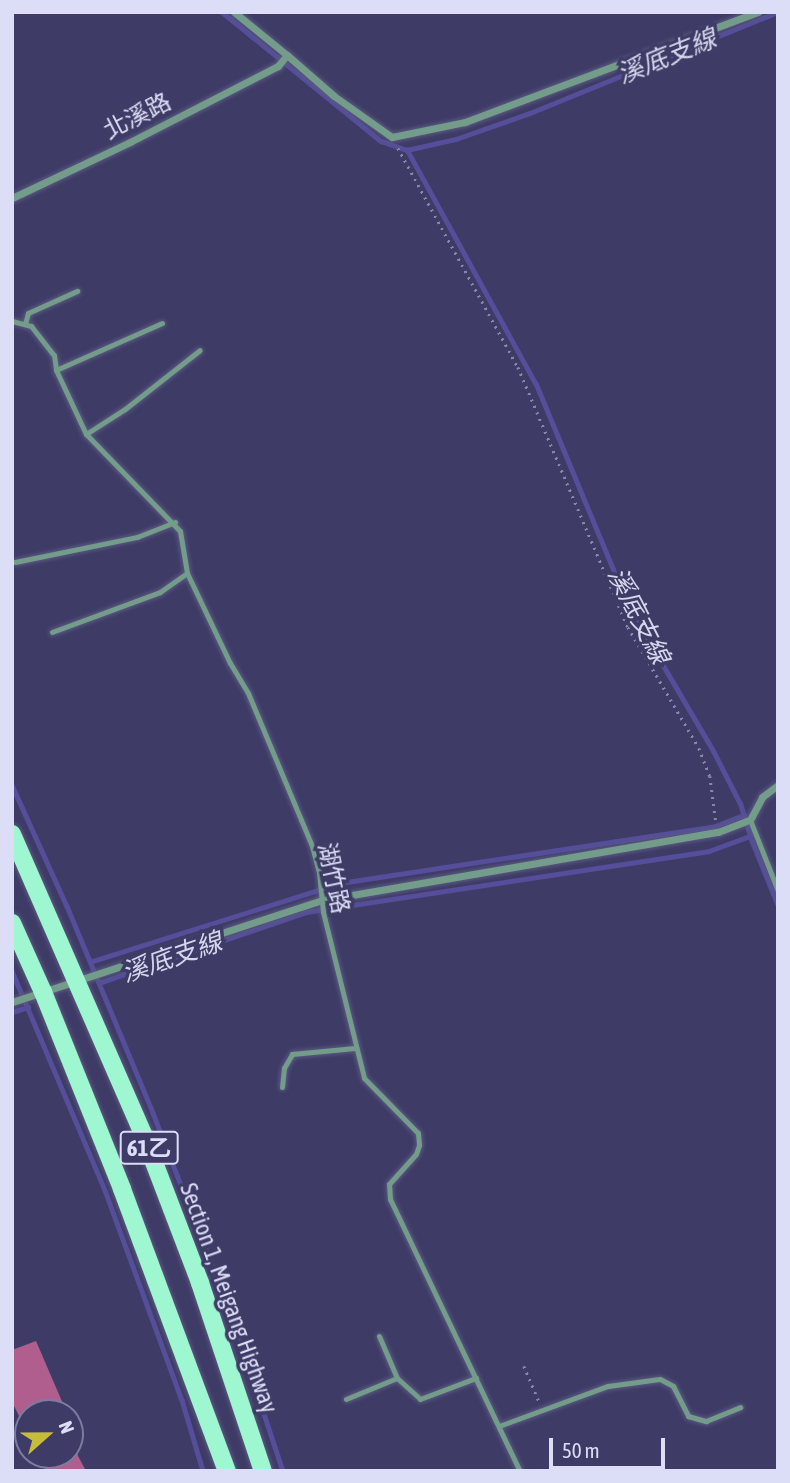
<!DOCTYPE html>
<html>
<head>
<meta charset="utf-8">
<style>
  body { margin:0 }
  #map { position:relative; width:790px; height:1483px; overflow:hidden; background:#3e3c66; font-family:"Asap Condensed","Noto Sans TC",sans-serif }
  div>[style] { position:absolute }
  .forest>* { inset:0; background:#af5e8e }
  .stream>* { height:4.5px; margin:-2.25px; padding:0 2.25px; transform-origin:2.25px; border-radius:2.25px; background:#554f9b }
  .path>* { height:2.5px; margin-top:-1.25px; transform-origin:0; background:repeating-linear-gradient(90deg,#88a 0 2px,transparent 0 7px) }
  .roads { filter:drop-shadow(0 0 2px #5a5980) drop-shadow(0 0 2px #5a5980) }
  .service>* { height:5px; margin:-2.5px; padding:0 2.5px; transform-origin:2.5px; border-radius:2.5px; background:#739d8a }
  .minor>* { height:7px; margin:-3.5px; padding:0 3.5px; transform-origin:3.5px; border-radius:3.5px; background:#739d8a }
  .primary>* { height:18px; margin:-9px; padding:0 9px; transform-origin:9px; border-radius:9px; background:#9ef7d0 }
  span { translate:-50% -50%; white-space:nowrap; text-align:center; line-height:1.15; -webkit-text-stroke:7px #3e3c66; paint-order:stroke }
  .shield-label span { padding:2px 5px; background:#3e3c66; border:2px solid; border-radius:5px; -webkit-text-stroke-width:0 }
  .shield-label { font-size:23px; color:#dcddf7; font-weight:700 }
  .street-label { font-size:24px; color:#dcddf7 }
  .water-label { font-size:26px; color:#d5d6ec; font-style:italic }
  .frame { position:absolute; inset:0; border:14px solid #dcddf7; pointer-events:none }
  .north { position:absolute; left:14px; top:1399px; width:70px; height:70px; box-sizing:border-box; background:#3e3c66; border:2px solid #7d7ca0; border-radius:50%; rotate:69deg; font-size:19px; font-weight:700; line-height:28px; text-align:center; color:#dcddf7 }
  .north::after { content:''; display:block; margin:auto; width:24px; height:32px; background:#c6bc3c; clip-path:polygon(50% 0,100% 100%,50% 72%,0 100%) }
  .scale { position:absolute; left:549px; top:1438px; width:116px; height:32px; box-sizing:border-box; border:4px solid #dcddf7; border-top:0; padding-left:9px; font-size:21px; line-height:24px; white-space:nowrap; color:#dcddf7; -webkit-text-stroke:5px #3e3c66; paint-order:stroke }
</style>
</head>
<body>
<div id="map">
  <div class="forest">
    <i style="clip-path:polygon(36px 1341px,67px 1413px,28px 1413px,28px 1434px,12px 1402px,12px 1350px)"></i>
    <i style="clip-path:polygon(70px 1424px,78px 1456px,86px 1471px,46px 1471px,38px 1455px,70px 1455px)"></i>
  </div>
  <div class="stream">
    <i style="left:222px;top:12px;width:205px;rotate:39.1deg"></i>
    <i style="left:381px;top:141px;width:28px;rotate:19deg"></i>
    <i style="left:12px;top:785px;width:133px;rotate:65.6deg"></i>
    <i style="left:67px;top:906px;width:224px;rotate:67.4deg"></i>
    <i style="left:153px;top:1113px;width:219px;rotate:68.8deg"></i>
    <i style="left:232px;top:1317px;width:162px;rotate:71.7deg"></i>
    <i style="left:750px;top:836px;width:74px;rotate:67.9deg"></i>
    <i style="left:90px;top:962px;width:262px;rotate:-17.5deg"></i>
    <i style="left:340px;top:883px;width:379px;rotate:-8.6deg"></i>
    <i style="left:715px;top:826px;width:31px;rotate:-21deg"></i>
    <i style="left:12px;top:971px;width:238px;rotate:67deg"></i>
    <i style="left:105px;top:1190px;width:224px;rotate:69.9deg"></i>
    <i style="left:182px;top:1400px;width:74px;rotate:73.5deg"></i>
    <i style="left:99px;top:983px;width:219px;rotate:-18.9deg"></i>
    <i style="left:306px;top:912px;width:408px;rotate:-8.6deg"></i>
    <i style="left:709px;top:851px;width:44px;rotate:-20.1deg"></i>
    <i style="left:750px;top:836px;width:34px;rotate:-107deg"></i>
    <i style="left:740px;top:804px;width:59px;rotate:-117deg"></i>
    <i style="left:713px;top:751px;width:166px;rotate:-120.4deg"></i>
    <i style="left:629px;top:608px;width:242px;rotate:-112.6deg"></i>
    <i style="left:536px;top:385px;width:268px;rotate:-118.8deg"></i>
    <i style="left:407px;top:150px;width:50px;rotate:-12.7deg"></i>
    <i style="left:456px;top:139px;width:78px;rotate:-19.4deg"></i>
    <i style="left:530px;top:113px;width:267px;rotate:-22.2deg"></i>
    <i style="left:12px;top:1012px;width:17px;rotate:-17deg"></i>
  </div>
  <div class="path">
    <i style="left:398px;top:148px;width:250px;rotate:61.3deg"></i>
    <i style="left:518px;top:367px;width:282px;rotate:67.1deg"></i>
    <i style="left:628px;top:627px;width:140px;rotate:59.6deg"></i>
    <i style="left:699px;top:748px;width:30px;rotate:69deg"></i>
    <i style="left:710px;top:776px;width:46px;rotate:82.6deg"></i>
    <i style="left:524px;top:1366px;width:39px;rotate:67deg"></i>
  </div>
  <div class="roads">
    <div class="service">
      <i style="left:12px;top:321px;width:20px;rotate:15deg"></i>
      <i style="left:31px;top:326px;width:37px;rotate:52deg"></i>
      <i style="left:54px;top:355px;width:15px;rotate:82deg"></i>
      <i style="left:56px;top:370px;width:71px;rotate:64.9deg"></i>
      <i style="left:86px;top:434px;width:135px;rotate:45.9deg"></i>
      <i style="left:180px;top:531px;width:43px;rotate:80.5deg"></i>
      <i style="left:187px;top:573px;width:100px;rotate:64.5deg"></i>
      <i style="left:230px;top:663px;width:35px;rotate:59deg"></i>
      <i style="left:248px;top:693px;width:166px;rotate:67.3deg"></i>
      <i style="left:312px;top:846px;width:27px;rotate:75deg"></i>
      <i style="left:319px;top:872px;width:40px;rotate:84.3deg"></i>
      <i style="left:323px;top:912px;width:171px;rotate:76.1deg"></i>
      <i style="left:364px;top:1078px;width:77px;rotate:45.5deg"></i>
      <i style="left:418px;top:1133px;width:12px;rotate:85deg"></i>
      <i style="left:419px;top:1145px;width:9px;rotate:108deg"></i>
      <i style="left:416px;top:1154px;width:40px;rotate:132deg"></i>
      <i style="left:389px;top:1184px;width:15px;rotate:86deg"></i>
      <i style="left:390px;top:1199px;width:301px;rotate:64.5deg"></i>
      <i style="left:25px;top:324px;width:11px;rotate:-75deg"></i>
      <i style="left:28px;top:313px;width:54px;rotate:-24.2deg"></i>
      <i style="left:56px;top:370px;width:116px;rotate:-23.9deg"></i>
      <i style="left:86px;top:434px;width:46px;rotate:-32.7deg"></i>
      <i style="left:125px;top:409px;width:95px;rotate:-38.2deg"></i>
      <i style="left:15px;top:562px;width:125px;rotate:-11.6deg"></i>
      <i style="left:137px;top:537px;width:41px;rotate:-21.5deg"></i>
      <i style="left:52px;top:632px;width:115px;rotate:-20.3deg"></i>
      <i style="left:160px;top:592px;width:33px;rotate:-35deg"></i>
      <i style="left:750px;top:820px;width:76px;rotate:68.5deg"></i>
      <i style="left:282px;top:1087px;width:19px;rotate:-84deg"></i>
      <i style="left:284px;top:1068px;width:16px;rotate:-60deg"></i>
      <i style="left:292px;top:1054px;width:63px;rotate:-5.4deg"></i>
      <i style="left:379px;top:1336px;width:46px;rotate:66.8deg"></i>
      <i style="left:397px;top:1378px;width:31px;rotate:42deg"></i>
      <i style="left:420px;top:1399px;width:60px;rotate:-20.6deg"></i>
      <i style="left:346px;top:1399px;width:55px;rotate:-22.4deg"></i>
      <i style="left:499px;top:1426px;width:116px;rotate:-20.2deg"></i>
      <i style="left:608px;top:1386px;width:52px;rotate:-7.7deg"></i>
      <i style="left:660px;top:1379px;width:15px;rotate:28deg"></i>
      <i style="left:673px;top:1386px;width:34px;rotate:63deg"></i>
      <i style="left:688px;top:1416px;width:19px;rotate:16deg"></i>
      <i style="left:706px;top:1421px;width:37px;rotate:-22deg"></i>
    </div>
    <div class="minor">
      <i style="left:234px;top:12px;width:68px;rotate:39.1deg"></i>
      <i style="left:12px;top:198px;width:131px;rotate:-25.4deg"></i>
      <i style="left:130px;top:142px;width:166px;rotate:-27.2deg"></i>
      <i style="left:278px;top:66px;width:14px;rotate:-51deg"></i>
      <i style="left:287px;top:55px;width:62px;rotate:41.1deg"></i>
      <i style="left:334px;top:96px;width:71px;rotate:35.3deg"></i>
      <i style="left:392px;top:137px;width:75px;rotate:-11.6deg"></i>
      <i style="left:465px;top:122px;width:313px;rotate:-20.6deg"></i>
      <i style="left:12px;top:1002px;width:327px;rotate:-18.2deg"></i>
      <i style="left:323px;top:900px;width:401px;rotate:-9.8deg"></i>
      <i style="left:718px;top:832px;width:34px;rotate:-21deg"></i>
      <i style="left:750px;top:820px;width:26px;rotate:-62deg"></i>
      <i style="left:762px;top:797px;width:20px;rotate:-37deg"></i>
    </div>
    <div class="primary">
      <i style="left:12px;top:834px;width:330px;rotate:66.4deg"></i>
      <i style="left:144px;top:1136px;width:157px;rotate:69.1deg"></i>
      <i style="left:200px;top:1283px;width:198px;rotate:71.5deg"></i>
      <i style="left:12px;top:923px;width:76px;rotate:65.8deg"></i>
      <i style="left:43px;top:992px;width:212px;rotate:68.1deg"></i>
      <i style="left:122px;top:1189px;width:301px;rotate:69.6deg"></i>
    </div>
  </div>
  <div class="shield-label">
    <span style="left:149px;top:1148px">61乙</span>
  </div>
  <div class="street-label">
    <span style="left:137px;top:116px;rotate:-27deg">北溪路</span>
    <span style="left:334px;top:878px;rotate:78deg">湖竹路</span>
    <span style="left:229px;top:1298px;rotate:70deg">Section 1, Meigang Highway</span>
  </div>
  <div class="water-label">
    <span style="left:667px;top:57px;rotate:-22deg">溪底支線</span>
    <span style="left:638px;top:616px;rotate:63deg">溪底支線</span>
    <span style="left:172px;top:958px;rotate:-19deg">溪底支線</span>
  </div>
  <div class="frame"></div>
  <div class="north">N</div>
  <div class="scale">50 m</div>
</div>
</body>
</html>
